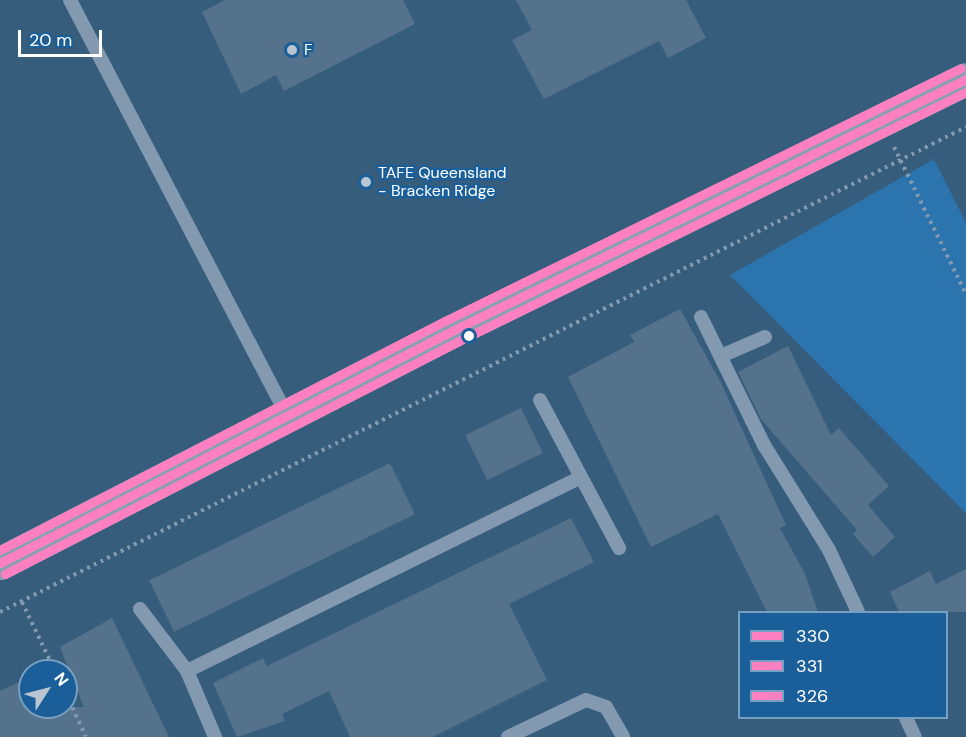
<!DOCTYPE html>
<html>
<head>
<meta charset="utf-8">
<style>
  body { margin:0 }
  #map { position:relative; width:966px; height:737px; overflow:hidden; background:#375d7d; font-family:"DM Sans",sans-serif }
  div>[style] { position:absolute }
  .green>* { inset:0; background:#2c74ae }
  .building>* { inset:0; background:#54728c; transform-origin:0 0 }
  .path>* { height:4px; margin-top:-2px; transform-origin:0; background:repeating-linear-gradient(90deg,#8299af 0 3px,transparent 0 7.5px) }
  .service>* { height:14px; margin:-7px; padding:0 7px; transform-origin:7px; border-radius:7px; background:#8299af }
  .secondary>* { height:33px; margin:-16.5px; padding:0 16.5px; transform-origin:16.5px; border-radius:16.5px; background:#899fb3 }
  .bus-1>* { height:9px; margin:-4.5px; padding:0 4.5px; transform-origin:4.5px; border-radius:4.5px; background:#ff80c0 }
  .bus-2>* { height:9px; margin:-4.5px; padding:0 4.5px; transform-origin:4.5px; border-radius:4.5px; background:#ff80c0 }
  .bus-3>* { height:9px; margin:-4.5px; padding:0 4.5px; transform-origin:4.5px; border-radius:4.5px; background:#ff80c0 }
  .dots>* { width:16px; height:16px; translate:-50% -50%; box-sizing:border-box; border:3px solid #1a5f9a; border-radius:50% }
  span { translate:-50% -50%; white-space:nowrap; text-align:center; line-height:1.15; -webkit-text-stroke:4.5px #1a5f9a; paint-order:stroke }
  .poi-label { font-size:16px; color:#fff }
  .left { translate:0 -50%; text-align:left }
  .legend { position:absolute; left:738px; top:611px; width:210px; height:108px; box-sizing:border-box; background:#1a5f9a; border:2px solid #769fc2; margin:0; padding:8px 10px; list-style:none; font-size:18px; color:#fff }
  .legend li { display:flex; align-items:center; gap:12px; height:30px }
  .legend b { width:30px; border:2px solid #769fc2 }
  .north { position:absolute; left:18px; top:659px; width:60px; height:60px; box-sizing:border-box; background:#1a5f9a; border:2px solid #769fc2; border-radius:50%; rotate:54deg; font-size:16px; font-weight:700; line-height:24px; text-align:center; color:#fff }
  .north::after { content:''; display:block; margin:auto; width:21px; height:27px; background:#b9c6d2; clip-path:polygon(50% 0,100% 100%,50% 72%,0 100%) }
  .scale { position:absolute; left:18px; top:30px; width:84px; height:27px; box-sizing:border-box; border:3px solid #fff; border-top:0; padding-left:8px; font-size:18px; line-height:21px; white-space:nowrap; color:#fff; -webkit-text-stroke:4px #1a5f9a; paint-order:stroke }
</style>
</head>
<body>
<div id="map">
  <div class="green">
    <i style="clip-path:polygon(934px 159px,966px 223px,966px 513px,730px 275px)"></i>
  </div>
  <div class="building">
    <i style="clip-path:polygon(225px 0,403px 0,415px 24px,284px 91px,276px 75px,241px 94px,202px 12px)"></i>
    <i style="clip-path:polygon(516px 0,686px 0,706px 38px,668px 58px,659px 41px,544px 99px,512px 40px,532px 30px)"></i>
    <i style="clip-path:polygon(680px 309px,720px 381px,786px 525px,780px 528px,805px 574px,818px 612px,767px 612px,718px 514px,651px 547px,568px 377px,634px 342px,630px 335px)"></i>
    <i style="clip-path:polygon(788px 346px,831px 435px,839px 428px,889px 486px,868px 505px,895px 537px,873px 557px,853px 534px,857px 530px,761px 419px,738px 372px)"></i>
    <i style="left:521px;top:408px;width:50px;height:62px;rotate:64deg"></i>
    <i style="left:390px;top:463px;width:57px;height:268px;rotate:64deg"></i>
    <i style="clip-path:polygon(571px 518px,594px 562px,509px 604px,547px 680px,433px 737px,350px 737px,329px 691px,282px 714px,285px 721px,237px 737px,213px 683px,263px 658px,267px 666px)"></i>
    <i style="clip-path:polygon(966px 569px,966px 612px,899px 612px,890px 592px,930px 571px,936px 584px)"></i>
    <i style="clip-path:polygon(112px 618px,169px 737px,0 737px,0 691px,30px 677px,30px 707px,84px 707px,60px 647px)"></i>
  </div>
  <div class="path">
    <i style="left:894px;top:147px;width:164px;rotate:63.9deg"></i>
    <i style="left:22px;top:602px;width:76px;rotate:64.4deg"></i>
    <i style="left:0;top:612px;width:1081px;rotate:-26.66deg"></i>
    <i style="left:66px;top:694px;width:47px;rotate:65.1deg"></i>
  </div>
  <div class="service">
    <i style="left:70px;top:0;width:468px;rotate:62.4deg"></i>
    <i style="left:701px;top:317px;width:143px;rotate:63.8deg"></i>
    <i style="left:764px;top:445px;width:123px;rotate:58.2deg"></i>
    <i style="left:829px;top:550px;width:68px;rotate:64.9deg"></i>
    <i style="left:721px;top:356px;width:48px;rotate:-23.4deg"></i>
    <i style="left:540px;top:400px;width:168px;rotate:61.9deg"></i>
    <i style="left:140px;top:609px;width:78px;rotate:52.8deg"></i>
    <i style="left:187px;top:671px;width:72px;rotate:67deg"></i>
    <i style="left:187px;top:671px;width:436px;rotate:-26.2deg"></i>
    <i style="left:906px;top:718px;width:21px;rotate:65deg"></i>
    <i style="left:508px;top:737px;width:86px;rotate:-25.4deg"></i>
    <i style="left:586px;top:700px;width:21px;rotate:19deg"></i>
    <i style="left:606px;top:707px;width:34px;rotate:60deg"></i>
  </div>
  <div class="secondary">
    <i style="left:0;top:563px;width:508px;rotate:-27.17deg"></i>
    <i style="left:452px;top:331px;width:572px;rotate:-26.12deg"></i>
  </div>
  <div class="bus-1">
    <i style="left:0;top:563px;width:508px;rotate:-27.17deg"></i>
    <i style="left:452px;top:331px;width:572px;rotate:-26.12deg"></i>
  </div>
  <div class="bus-2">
    <i style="left:5px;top:574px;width:508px;rotate:-27.17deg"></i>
    <i style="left:457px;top:342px;width:567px;rotate:-26.16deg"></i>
  </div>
  <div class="bus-3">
    <i style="left:0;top:550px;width:503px;rotate:-27.23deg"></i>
    <i style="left:447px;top:320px;width:572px;rotate:-26.12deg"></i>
  </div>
  <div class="dots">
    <i style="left:292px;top:50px;background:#b9c6d2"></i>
    <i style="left:366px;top:182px;background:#b9c6d2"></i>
    <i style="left:469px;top:336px;background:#fff"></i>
  </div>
  <div class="poi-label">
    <span class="left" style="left:304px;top:50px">F</span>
    <span class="left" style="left:378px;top:182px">TAFE Queensland<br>- Bracken Ridge</span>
  </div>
  <ul class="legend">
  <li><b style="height:8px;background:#ff80c0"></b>330</li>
  <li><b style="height:8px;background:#ff80c0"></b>331</li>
  <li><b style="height:8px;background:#ff80c0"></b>326</li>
  </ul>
  <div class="north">N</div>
  <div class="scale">20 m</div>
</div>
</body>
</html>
